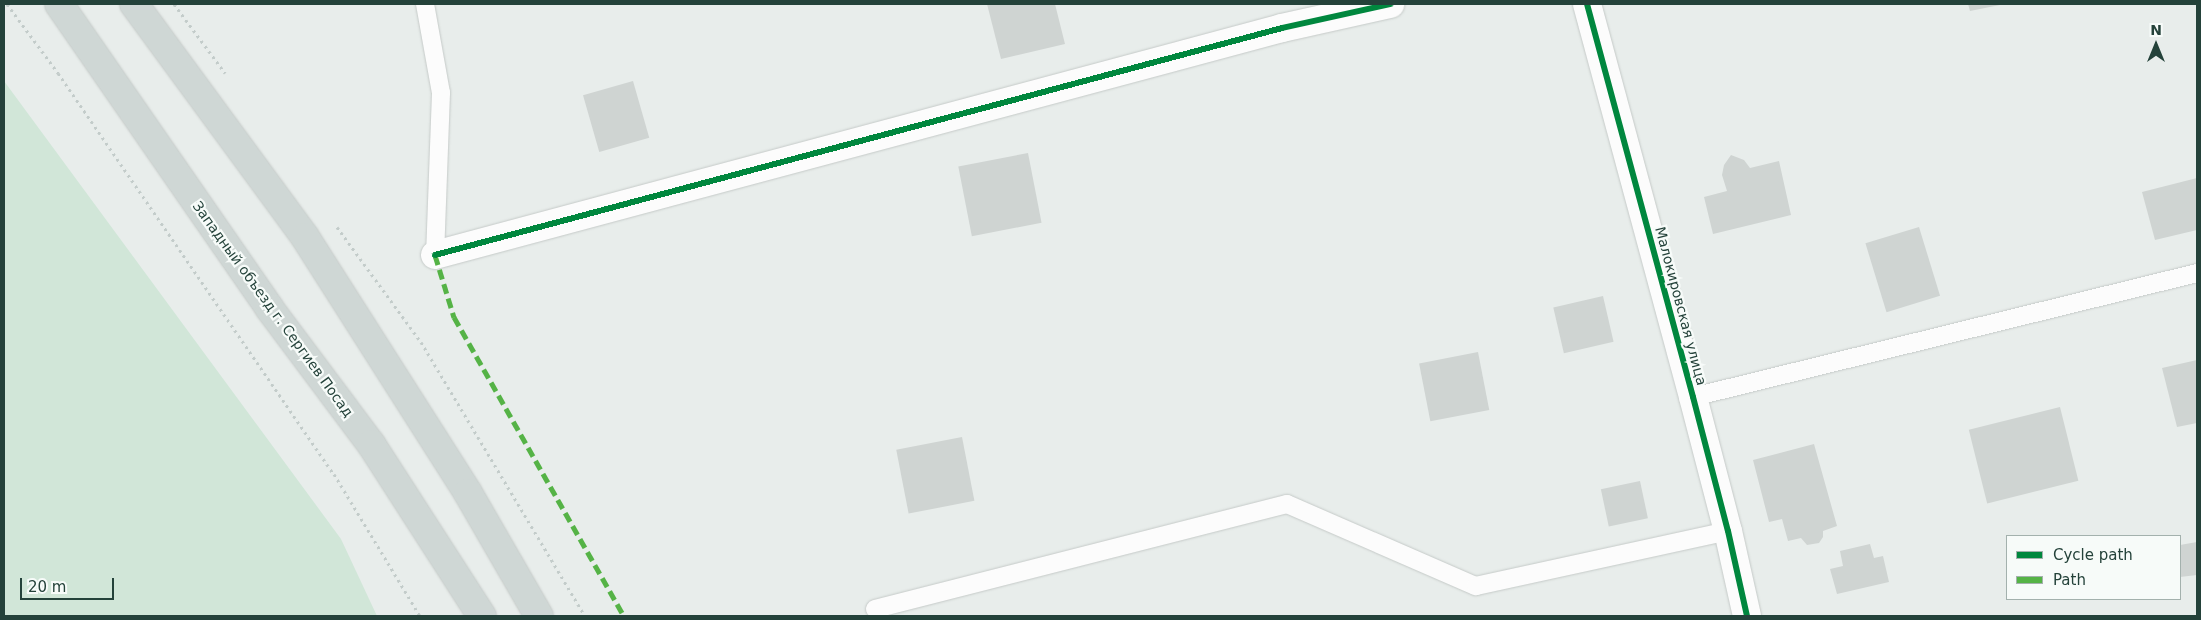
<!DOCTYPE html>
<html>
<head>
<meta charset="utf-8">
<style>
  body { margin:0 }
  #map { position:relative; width:2201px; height:620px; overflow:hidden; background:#e8edeb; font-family:"DejaVu Sans",sans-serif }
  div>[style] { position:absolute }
  .green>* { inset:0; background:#d1e6d8 }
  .building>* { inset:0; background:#cfd4d2; transform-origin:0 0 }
  .path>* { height:3px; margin-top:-1.5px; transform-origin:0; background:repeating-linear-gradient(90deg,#c3ccca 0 2.5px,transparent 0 6.5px) }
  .roads { filter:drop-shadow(0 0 1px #c5cac8) drop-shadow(0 0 1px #c5cac8) }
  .lane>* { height:18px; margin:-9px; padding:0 9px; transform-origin:9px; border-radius:9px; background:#fcfcfc }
  .street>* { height:28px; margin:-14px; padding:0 14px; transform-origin:14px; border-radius:14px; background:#fcfcfc }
  .primary>* { height:28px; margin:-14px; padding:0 14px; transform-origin:14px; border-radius:14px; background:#cfd7d5 }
  .quiet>* { height:5px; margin-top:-2.5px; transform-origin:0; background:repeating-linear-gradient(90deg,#55b346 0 10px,transparent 0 15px) }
  .cycleway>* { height:6px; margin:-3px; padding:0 3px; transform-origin:3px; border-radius:3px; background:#00873e }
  span { translate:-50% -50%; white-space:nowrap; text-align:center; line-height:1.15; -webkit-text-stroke:4.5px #f7fbf9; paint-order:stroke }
  .street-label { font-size:14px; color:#24423a }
  .frame { position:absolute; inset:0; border:5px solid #24423a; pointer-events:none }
  .legend { position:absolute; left:2006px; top:535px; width:175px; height:65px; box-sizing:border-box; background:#f7fbf9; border:1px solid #a3b1ad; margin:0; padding:6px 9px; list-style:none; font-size:15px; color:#24423a }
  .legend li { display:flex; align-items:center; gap:10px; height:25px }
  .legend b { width:25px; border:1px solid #a3b1ad }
  .north { position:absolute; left:2131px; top:20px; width:50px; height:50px; -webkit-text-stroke:4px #f7fbf9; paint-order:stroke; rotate:0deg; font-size:14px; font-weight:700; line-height:20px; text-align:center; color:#24423a }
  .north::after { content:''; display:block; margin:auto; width:18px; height:22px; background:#24423a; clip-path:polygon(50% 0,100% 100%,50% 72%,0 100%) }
  .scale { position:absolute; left:20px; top:578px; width:94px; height:22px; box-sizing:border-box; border:2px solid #24423a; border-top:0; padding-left:6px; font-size:15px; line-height:18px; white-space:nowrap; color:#24423a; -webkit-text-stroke:4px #f7fbf9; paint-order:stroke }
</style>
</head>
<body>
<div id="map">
  <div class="green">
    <i style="clip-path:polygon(4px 81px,341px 539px,377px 616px,4px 616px)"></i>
  </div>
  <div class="building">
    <i style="clip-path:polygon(987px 4px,1055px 4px,1065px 44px,1001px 59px)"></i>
    <i style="clip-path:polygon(1968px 4px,2000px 4px,2000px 5px,1970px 11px)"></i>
    <i style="left:633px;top:81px;width:59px;height:52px;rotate:74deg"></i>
    <i style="left:1028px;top:153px;width:71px;height:71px;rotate:79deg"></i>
    <i style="clip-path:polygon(1731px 155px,1744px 160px,1750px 168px,1779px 161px,1791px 215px,1713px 234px,1704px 197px,1727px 191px,1722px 175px,1724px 165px)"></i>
    <i style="clip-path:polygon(2197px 178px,2197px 230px,2155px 240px,2142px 192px)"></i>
    <i style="left:1919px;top:227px;width:72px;height:56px;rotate:73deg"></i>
    <i style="left:1603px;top:296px;width:47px;height:51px;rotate:77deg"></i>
    <i style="left:1478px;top:352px;width:59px;height:60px;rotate:79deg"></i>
    <i style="clip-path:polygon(2197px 360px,2197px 423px,2177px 427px,2162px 368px)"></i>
    <i style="left:2060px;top:407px;width:76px;height:94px;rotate:76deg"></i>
    <i style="left:962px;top:437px;width:65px;height:67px;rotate:79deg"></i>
    <i style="clip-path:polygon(1814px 444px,1837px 526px,1823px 531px,1823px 537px,1819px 543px,1807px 545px,1801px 538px,1788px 541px,1782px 519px,1769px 522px,1753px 460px)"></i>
    <i style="left:1640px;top:481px;width:38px;height:40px;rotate:78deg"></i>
    <i style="clip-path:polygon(2197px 542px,2197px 575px,2180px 577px,2180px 545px)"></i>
    <i style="clip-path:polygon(1870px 544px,1874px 558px,1883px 556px,1889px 582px,1837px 594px,1830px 569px,1843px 566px,1840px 551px)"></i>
  </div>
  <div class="path">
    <i style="left:7px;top:4px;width:86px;rotate:53.5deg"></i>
    <i style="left:58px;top:73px;width:487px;rotate:55.5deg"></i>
    <i style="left:334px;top:474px;width:166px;rotate:58.8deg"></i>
    <i style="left:174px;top:4px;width:86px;rotate:53.5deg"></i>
    <i style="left:337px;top:227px;width:142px;rotate:53.9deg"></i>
    <i style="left:421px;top:342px;width:319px;rotate:59.1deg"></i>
  </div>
  <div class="roads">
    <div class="lane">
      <i style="left:425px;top:4px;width:90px;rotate:79.8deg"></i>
      <i style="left:441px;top:93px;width:162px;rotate:92.1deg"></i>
      <i style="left:1693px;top:397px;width:519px;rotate:-13.82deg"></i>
      <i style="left:875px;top:609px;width:425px;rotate:-14.3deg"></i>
      <i style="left:1287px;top:504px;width:206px;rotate:23.5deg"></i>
      <i style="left:1476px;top:586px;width:258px;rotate:-12.3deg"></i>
    </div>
    <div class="street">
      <i style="left:1587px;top:4px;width:407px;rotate:74.9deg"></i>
      <i style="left:1693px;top:397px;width:138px;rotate:75.4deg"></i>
      <i style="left:1728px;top:531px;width:87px;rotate:77.4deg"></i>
      <i style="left:435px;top:255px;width:877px;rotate:-15deg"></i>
      <i style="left:1282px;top:28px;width:111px;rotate:-12.5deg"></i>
    </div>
    <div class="primary">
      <i style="left:59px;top:4px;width:371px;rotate:55.3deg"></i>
      <i style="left:270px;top:309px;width:169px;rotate:53.2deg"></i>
      <i style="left:371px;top:444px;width:205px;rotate:57.2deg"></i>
      <i style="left:134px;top:4px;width:289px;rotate:53.7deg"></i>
      <i style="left:305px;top:237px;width:303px;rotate:57.5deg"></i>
      <i style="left:468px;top:493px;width:142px;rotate:60deg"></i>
    </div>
  </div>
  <div class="quiet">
    <i style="left:435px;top:255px;width:65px;rotate:73deg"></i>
    <i style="left:454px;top:317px;width:344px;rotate:60.4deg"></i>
  </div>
  <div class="cycleway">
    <i style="left:1587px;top:4px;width:407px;rotate:74.9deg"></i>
    <i style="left:1693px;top:397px;width:138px;rotate:75.4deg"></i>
    <i style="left:1728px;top:531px;width:87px;rotate:77.4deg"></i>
    <i style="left:435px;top:255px;width:877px;rotate:-15deg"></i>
    <i style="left:1282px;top:28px;width:111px;rotate:-12.5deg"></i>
  </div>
  <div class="street-label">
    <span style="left:1681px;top:306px;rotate:75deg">Малокировская улица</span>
    <span style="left:273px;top:309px;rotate:54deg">Западный объезд г. Сергиев Посад</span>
  </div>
  <div class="frame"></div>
  <ul class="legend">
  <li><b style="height:6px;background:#00873e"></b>Cycle path</li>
  <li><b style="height:6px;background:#55b346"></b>Path</li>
  </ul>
  <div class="north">N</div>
  <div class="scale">20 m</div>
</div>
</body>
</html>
